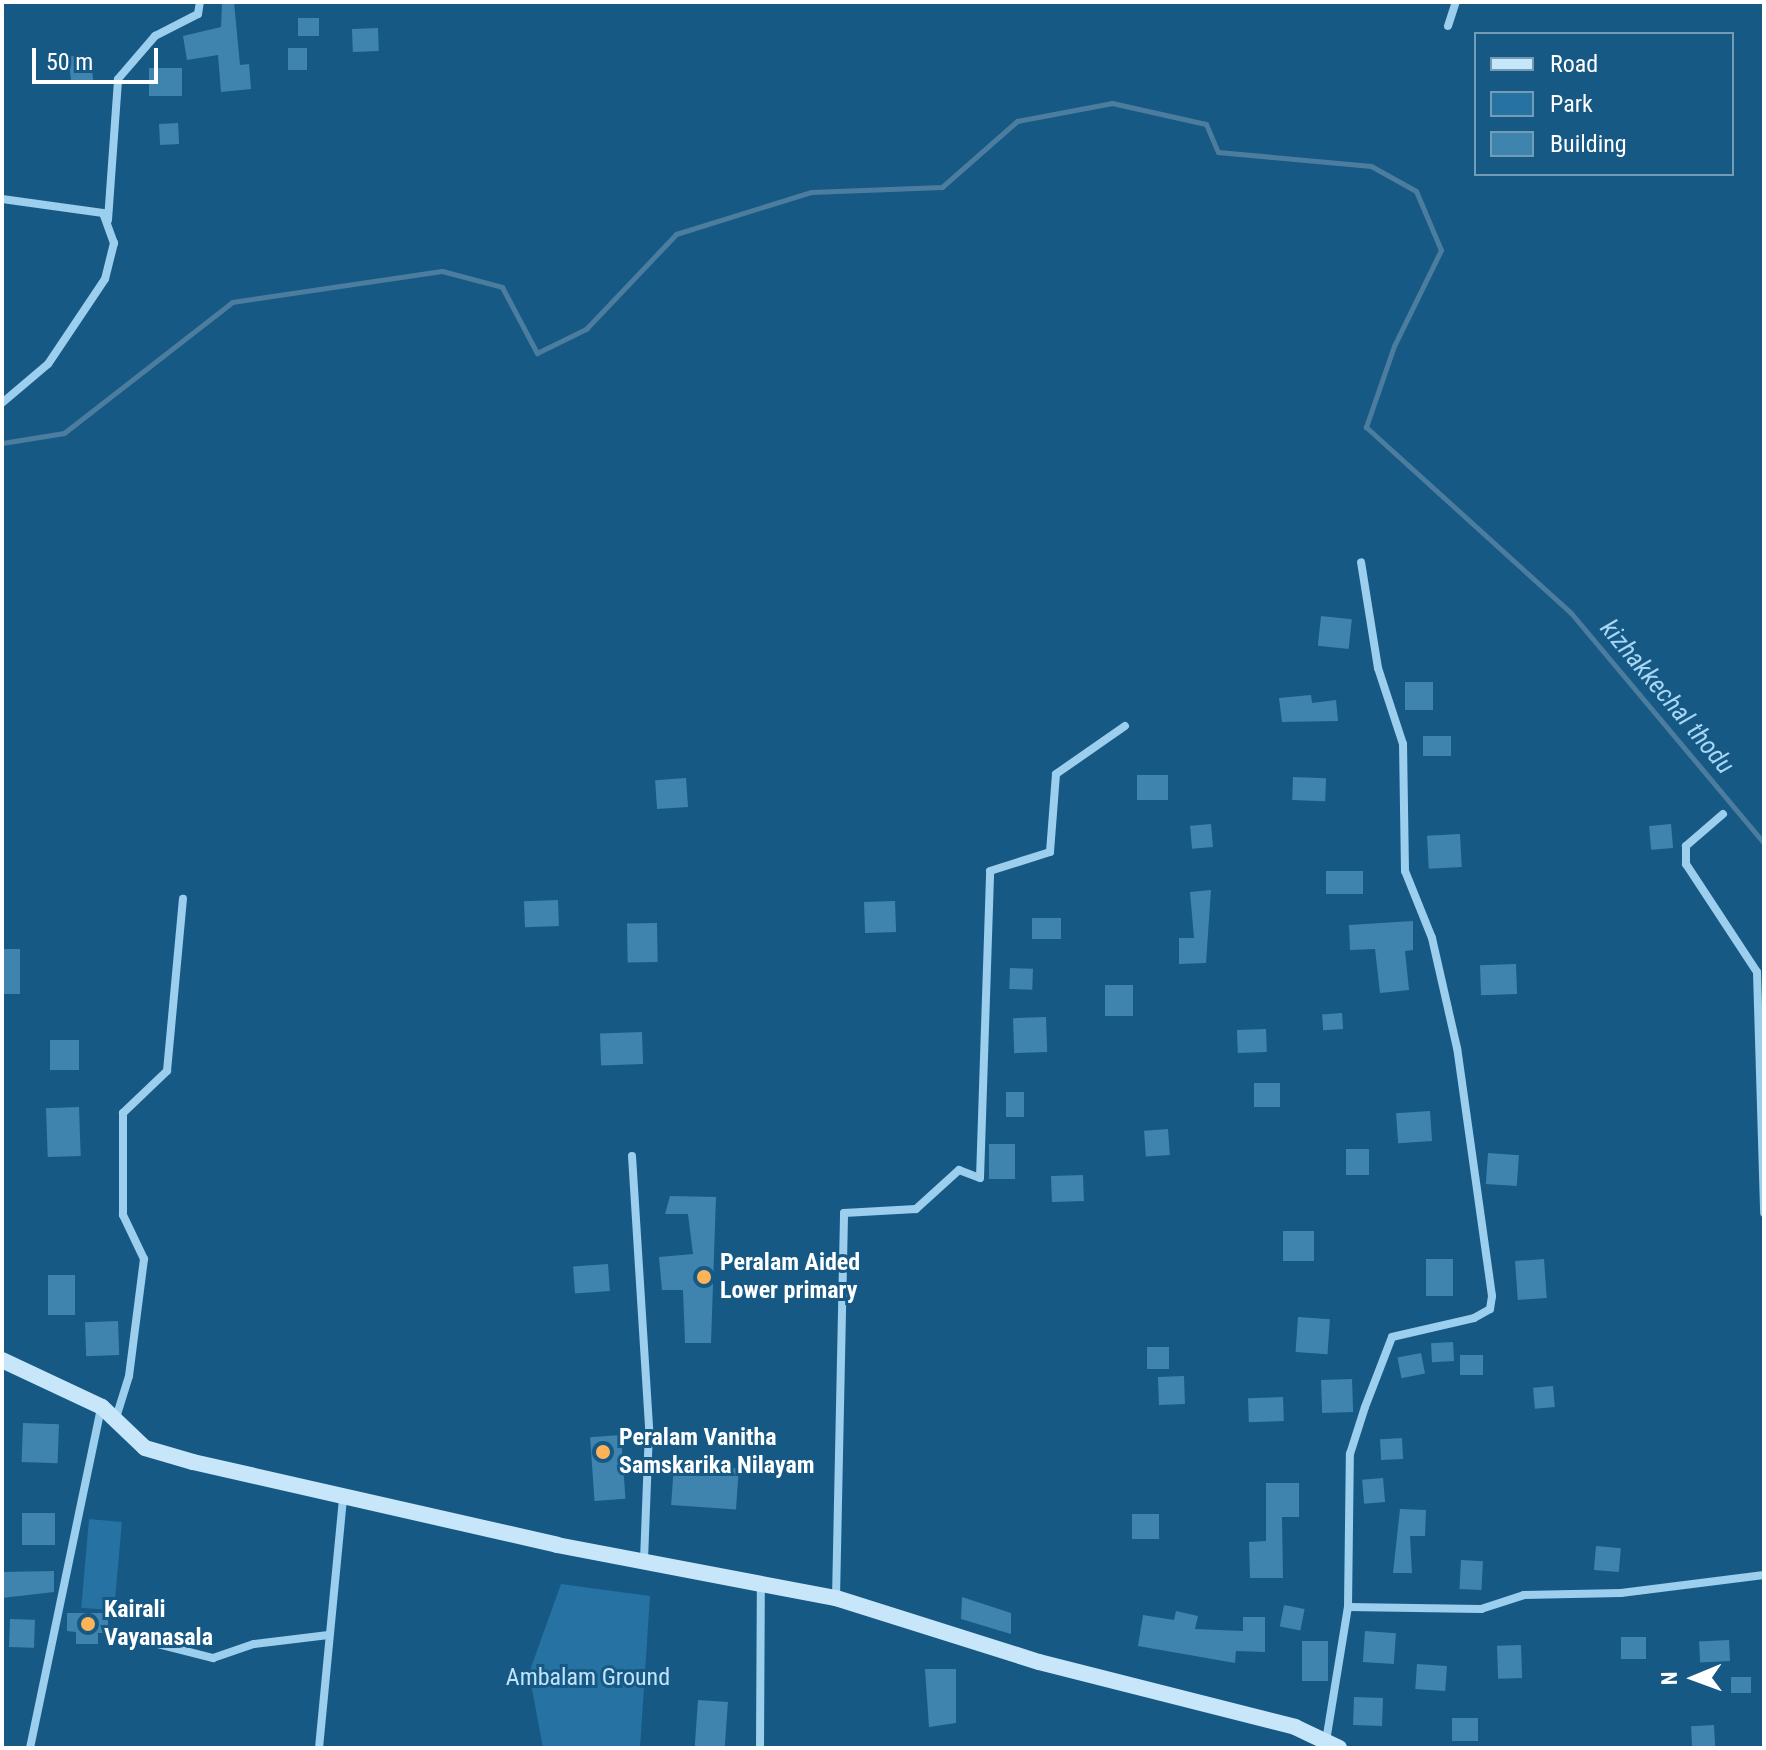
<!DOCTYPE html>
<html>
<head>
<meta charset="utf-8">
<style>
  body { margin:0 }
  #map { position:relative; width:1766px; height:1750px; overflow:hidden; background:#175985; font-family:"Roboto Condensed",sans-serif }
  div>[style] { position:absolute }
  .green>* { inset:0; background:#2572a3; transform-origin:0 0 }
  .stream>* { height:5px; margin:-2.5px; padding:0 2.5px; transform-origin:2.5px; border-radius:2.5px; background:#4c7d9e }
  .building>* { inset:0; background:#3f83af; transform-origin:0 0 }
  .street>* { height:8px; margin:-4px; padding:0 4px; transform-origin:4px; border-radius:4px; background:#9cceed }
  .secondary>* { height:16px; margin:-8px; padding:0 8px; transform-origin:8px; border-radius:8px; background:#c8e6f9 }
  .dots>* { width:22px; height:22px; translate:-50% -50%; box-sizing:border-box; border:4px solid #175985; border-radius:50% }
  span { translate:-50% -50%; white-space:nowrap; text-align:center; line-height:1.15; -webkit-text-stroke:6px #175985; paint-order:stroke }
  .poi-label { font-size:24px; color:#fff; font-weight:700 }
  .left { translate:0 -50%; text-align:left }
  .park-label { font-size:24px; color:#c1e4fa }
  .water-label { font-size:26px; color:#a7d7f5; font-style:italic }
  .frame { position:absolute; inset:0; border:4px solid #fff; pointer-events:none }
  .legend { position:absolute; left:1474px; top:32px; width:260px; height:144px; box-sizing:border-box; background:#175985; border:2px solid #749bb6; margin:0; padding:10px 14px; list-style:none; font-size:24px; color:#fff }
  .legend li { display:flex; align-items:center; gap:16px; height:40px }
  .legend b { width:40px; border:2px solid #749bb6 }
  .north { position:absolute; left:1654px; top:1638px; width:80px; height:80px; -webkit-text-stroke:6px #175985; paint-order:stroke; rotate:269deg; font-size:22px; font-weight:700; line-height:32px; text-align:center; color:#fff }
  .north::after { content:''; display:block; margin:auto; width:28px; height:36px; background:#fff; clip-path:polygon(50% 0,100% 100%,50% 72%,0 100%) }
  .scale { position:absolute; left:32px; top:48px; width:126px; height:36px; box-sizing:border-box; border:4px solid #fff; border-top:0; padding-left:10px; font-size:24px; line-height:28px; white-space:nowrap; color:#fff; -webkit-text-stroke:6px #175985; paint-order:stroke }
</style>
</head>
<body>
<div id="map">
  <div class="green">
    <i style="left:89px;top:1519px;width:33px;height:89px;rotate:5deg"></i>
    <i style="clip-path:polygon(561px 1584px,650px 1596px,640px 1748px,543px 1748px,529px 1673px)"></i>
  </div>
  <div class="stream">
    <i style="left:2px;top:443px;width:63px;rotate:-9.2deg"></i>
    <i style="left:64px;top:433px;width:213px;rotate:-37.9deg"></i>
    <i style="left:232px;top:302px;width:212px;rotate:-8.4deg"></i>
    <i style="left:442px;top:271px;width:62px;rotate:14.9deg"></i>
    <i style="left:502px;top:287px;width:75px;rotate:62.1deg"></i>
    <i style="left:537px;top:353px;width:55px;rotate:-26.1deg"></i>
    <i style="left:586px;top:329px;width:131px;rotate:-46.5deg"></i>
    <i style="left:676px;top:234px;width:141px;rotate:-17.3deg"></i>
    <i style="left:811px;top:192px;width:131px;rotate:-2.2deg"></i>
    <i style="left:942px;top:187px;width:100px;rotate:-41.3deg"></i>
    <i style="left:1017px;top:121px;width:97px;rotate:-10.7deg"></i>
    <i style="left:1112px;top:103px;width:96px;rotate:12.6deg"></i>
    <i style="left:1206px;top:124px;width:30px;rotate:67deg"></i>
    <i style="left:1218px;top:152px;width:154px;rotate:5.2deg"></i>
    <i style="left:1371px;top:166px;width:51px;rotate:29.1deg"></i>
    <i style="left:1416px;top:191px;width:64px;rotate:67deg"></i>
    <i style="left:1441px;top:250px;width:107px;rotate:116.1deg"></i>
    <i style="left:1394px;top:346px;width:86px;rotate:109.1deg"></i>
    <i style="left:1366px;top:427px;width:277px;rotate:42.2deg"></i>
    <i style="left:1571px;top:613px;width:300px;rotate:50deg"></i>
  </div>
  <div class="building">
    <i style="clip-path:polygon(222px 2px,234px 2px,240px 65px,249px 64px,251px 89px,221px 92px,218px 55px,187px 60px,183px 36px,221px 27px)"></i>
    <i style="left:298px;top:18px;width:21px;height:18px"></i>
    <i style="left:378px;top:28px;width:23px;height:26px;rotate:88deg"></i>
    <i style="left:307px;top:48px;width:22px;height:19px;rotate:90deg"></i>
    <i style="left:90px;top:54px;width:26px;height:22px;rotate:83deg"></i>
    <i style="left:149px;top:68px;width:33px;height:28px"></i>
    <i style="left:178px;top:123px;width:21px;height:19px;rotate:87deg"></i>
    <i style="left:1321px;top:616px;width:31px;height:30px;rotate:6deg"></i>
    <i style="left:1405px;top:682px;width:28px;height:28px"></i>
    <i style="clip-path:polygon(1311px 695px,1312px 703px,1336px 700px,1338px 721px,1282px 722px,1279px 698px)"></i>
    <i style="left:1423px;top:736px;width:28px;height:20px"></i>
    <i style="left:1137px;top:775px;width:31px;height:25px"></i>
    <i style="left:1293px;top:777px;width:33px;height:23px;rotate:2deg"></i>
    <i style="left:686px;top:778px;width:29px;height:31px;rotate:86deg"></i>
    <i style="left:1211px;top:824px;width:23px;height:21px;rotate:85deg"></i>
    <i style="left:1671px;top:824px;width:24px;height:22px;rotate:85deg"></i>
    <i style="left:1460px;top:834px;width:33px;height:33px;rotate:87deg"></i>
    <i style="left:1363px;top:871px;width:23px;height:37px;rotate:90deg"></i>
    <i style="clip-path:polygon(1211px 890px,1206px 963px,1179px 964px,1179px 938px,1194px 938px,1190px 892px)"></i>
    <i style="left:558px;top:900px;width:26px;height:34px;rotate:88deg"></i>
    <i style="left:895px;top:901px;width:31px;height:31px;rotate:88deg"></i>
    <i style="left:1032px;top:918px;width:29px;height:21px"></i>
    <i style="clip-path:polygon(1413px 921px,1413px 950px,1405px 951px,1409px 990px,1380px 993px,1375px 949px,1350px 950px,1349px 925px)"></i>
    <i style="left:657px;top:923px;width:39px;height:30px;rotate:89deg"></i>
    <i style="left:2px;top:949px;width:18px;height:45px"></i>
    <i style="left:1516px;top:964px;width:30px;height:36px;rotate:88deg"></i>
    <i style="left:1010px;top:968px;width:23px;height:21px;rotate:2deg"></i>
    <i style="left:1105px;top:985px;width:28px;height:31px"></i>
    <i style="left:1342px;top:1013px;width:16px;height:20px;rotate:86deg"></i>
    <i style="left:1046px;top:1017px;width:35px;height:33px;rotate:88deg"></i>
    <i style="left:1266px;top:1029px;width:23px;height:29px;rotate:88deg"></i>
    <i style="left:642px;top:1032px;width:32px;height:42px;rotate:88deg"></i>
    <i style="left:50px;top:1040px;width:29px;height:30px"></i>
    <i style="left:1280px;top:1083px;width:24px;height:26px;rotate:90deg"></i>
    <i style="left:1006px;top:1092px;width:18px;height:25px"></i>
    <i style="left:79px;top:1107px;width:49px;height:33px;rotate:88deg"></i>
    <i style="left:1430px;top:1111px;width:30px;height:34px;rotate:86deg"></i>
    <i style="left:1168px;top:1129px;width:26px;height:24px;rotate:86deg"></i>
    <i style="left:989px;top:1144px;width:26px;height:35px"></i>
    <i style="left:1346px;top:1149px;width:23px;height:26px"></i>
    <i style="left:1488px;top:1153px;width:31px;height:31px;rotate:4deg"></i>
    <i style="left:1083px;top:1175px;width:26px;height:32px;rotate:88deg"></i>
    <i style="clip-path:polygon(670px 1196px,716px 1197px,711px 1343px,685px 1343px,683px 1290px,662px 1290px,659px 1257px,693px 1254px,688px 1214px,665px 1214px)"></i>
    <i style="left:1283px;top:1231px;width:31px;height:30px"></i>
    <i style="left:1426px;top:1259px;width:27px;height:37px"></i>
    <i style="left:1544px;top:1259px;width:39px;height:29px;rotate:86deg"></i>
    <i style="left:608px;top:1264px;width:27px;height:35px;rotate:86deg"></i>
    <i style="left:48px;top:1275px;width:27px;height:40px"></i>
    <i style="left:1298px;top:1317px;width:32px;height:35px;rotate:4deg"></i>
    <i style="left:118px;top:1321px;width:34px;height:33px;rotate:88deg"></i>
    <i style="left:1453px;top:1342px;width:19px;height:22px;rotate:87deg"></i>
    <i style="left:1147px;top:1347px;width:22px;height:22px"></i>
    <i style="left:1421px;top:1353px;width:21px;height:24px;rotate:79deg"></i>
    <i style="left:1483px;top:1355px;width:20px;height:23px;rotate:90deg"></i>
    <i style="left:1184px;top:1376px;width:28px;height:26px;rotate:88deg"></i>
    <i style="left:1352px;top:1379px;width:33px;height:31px;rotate:88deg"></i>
    <i style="left:1553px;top:1386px;width:21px;height:20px;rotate:85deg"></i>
    <i style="left:1283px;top:1397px;width:24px;height:35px;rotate:88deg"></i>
    <i style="left:23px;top:1423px;width:36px;height:39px;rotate:2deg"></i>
    <i style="left:621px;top:1435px;width:64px;height:31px;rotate:86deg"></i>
    <i style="left:1402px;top:1438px;width:21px;height:22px;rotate:87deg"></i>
    <i style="left:674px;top:1464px;width:65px;height:41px;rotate:4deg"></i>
    <i style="left:1383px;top:1478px;width:24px;height:21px;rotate:85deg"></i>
    <i style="clip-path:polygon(1266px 1483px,1299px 1483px,1299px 1517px,1282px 1517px,1283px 1578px,1250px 1578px,1249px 1542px,1266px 1541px)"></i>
    <i style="clip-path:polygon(1400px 1509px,1426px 1510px,1425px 1536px,1410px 1536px,1412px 1573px,1393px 1573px)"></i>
    <i style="left:22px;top:1513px;width:33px;height:32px"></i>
    <i style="left:1132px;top:1514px;width:27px;height:25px"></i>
    <i style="left:1596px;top:1546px;width:25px;height:24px;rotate:5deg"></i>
    <i style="left:1461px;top:1560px;width:22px;height:29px;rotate:3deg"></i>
    <i style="clip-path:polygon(54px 1571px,54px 1592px,2px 1598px,2px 1572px)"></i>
    <i style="clip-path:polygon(962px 1597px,1011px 1613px,1011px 1634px,961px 1619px)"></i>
    <i style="left:1284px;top:1605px;width:21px;height:22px;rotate:11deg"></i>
    <i style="clip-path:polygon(1176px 1611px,1198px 1616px,1195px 1629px,1243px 1631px,1243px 1617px,1265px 1617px,1265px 1652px,1236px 1651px,1235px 1663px,1138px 1646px,1143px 1615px,1174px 1620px)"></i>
    <i style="clip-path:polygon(67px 1613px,108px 1613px,108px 1633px,98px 1633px,98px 1644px,76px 1644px,76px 1632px,67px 1631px)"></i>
    <i style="left:10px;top:1619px;width:25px;height:28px;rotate:2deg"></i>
    <i style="left:1365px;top:1631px;width:31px;height:31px;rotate:4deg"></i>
    <i style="left:1621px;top:1637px;width:25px;height:22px"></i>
    <i style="left:1729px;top:1640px;width:21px;height:30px;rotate:87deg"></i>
    <i style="left:1302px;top:1641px;width:26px;height:40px"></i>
    <i style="left:1521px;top:1645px;width:33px;height:24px;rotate:88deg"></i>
    <i style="left:1417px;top:1664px;width:30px;height:25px;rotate:4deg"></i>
    <i style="clip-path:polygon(925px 1669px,956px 1669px,956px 1723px,929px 1727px)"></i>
    <i style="left:1731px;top:1677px;width:20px;height:16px"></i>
    <i style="left:1354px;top:1697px;width:29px;height:28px;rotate:2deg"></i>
    <i style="left:698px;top:1700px;width:30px;height:48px;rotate:4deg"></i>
    <i style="left:1452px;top:1718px;width:26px;height:23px"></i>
    <i style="left:1714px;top:1725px;width:21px;height:23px;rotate:87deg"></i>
  </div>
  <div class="street">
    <i style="left:1448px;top:26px;width:25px;rotate:-72deg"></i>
    <i style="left:2px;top:199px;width:102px;rotate:7.9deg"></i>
    <i style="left:103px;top:213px;width:32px;rotate:70deg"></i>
    <i style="left:114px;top:243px;width:37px;rotate:104deg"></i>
    <i style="left:105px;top:279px;width:102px;rotate:123.8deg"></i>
    <i style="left:48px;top:364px;width:60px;rotate:139.7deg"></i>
    <i style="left:108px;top:220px;width:141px;rotate:-85.9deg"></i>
    <i style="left:118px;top:79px;width:57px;rotate:-49.3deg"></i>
    <i style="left:155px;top:36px;width:48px;rotate:-27.1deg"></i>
    <i style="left:198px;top:14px;width:12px;rotate:-81deg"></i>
    <i style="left:1723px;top:814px;width:49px;rotate:139.1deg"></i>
    <i style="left:1686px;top:846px;width:18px;rotate:90deg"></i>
    <i style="left:1686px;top:864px;width:129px;rotate:56.7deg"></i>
    <i style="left:1757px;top:972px;width:241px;rotate:88.3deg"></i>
    <i style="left:632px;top:1156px;width:275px;rotate:86.4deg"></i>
    <i style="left:649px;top:1430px;width:133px;rotate:92.2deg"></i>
    <i style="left:115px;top:1421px;width:47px;rotate:-72.7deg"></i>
    <i style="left:129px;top:1376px;width:118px;rotate:-82.7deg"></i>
    <i style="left:144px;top:1259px;width:49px;rotate:-115.5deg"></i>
    <i style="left:123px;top:1215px;width:102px;rotate:-90deg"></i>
    <i style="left:123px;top:1113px;width:61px;rotate:-43.7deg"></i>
    <i style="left:167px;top:1071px;width:173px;rotate:-84.7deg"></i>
    <i style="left:836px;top:1598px;width:385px;rotate:-88.8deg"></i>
    <i style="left:844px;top:1213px;width:72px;rotate:-3.2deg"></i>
    <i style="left:916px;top:1209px;width:58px;rotate:-42.2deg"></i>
    <i style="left:959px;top:1170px;width:22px;rotate:21deg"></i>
    <i style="left:980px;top:1178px;width:307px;rotate:-88.1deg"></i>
    <i style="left:990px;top:871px;width:63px;rotate:-17.6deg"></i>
    <i style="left:1050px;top:852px;width:78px;rotate:-85.6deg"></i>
    <i style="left:1056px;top:774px;width:84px;rotate:-34.8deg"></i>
    <i style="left:1348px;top:1607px;width:133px;rotate:0.9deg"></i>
    <i style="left:1481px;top:1609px;width:45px;rotate:-18deg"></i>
    <i style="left:1524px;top:1595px;width:97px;rotate:-1.2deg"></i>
    <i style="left:1621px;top:1593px;width:144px;rotate:-7.2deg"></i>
    <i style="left:158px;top:1644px;width:57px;rotate:14.3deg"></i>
    <i style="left:213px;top:1658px;width:43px;rotate:-18.9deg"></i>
    <i style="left:254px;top:1644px;width:75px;rotate:-6.9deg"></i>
    <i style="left:1326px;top:1741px;width:136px;rotate:-80.7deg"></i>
    <i style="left:1348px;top:1607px;width:153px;rotate:-89.3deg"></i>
    <i style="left:1350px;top:1454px;width:49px;rotate:-72.3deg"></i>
    <i style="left:1365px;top:1407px;width:75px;rotate:-68.9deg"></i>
    <i style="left:1392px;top:1337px;width:84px;rotate:-13deg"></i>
    <i style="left:1474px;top:1318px;width:18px;rotate:-29deg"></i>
    <i style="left:1490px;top:1309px;width:13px;rotate:-81deg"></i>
    <i style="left:1492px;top:1296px;width:250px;rotate:-98deg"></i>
    <i style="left:1457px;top:1048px;width:113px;rotate:-102.8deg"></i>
    <i style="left:1432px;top:938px;width:72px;rotate:-111.9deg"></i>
    <i style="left:1405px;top:871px;width:127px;rotate:-90.9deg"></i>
    <i style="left:1403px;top:744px;width:80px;rotate:-108.2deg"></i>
    <i style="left:1378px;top:668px;width:107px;rotate:-99.1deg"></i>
    <i style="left:30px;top:1748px;width:348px;rotate:-78.2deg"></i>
    <i style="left:319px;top:1748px;width:252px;rotate:-84.5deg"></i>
    <i style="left:760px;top:1748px;width:164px;rotate:-89.7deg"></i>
  </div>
  <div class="secondary">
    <i style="left:2px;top:1360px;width:110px;rotate:25.2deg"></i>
    <i style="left:102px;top:1407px;width:59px;rotate:43.6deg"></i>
    <i style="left:145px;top:1448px;width:50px;rotate:16.3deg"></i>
    <i style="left:193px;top:1462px;width:373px;rotate:12.8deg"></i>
    <i style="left:557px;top:1545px;width:284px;rotate:10.8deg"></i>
    <i style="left:836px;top:1598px;width:213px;rotate:17.5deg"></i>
    <i style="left:1039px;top:1662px;width:264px;rotate:14.2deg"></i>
    <i style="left:1295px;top:1727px;width:49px;rotate:25.5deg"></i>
  </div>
  <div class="dots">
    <i style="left:704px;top:1277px;background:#ffb358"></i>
    <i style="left:603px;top:1452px;background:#ffb358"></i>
    <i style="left:88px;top:1624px;background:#ffb358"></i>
  </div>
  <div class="poi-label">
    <span class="left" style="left:720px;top:1277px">Peralam Aided<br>Lower primary</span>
    <span class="left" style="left:619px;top:1452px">Peralam Vanitha<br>Samskarika Nilayam</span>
    <span class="left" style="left:104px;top:1624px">Kairali<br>Vayanasala</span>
  </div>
  <div class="park-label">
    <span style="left:588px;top:1678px">Ambalam Ground</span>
  </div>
  <div class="water-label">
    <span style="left:1667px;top:697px;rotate:50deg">kizhakkechal thodu</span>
  </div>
  <div class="frame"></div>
  <ul class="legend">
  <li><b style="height:10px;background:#c8e6f9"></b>Road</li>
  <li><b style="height:22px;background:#2572a3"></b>Park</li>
  <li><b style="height:22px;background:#3f83af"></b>Building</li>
  </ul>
  <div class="north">N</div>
  <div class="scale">50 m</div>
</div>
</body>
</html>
